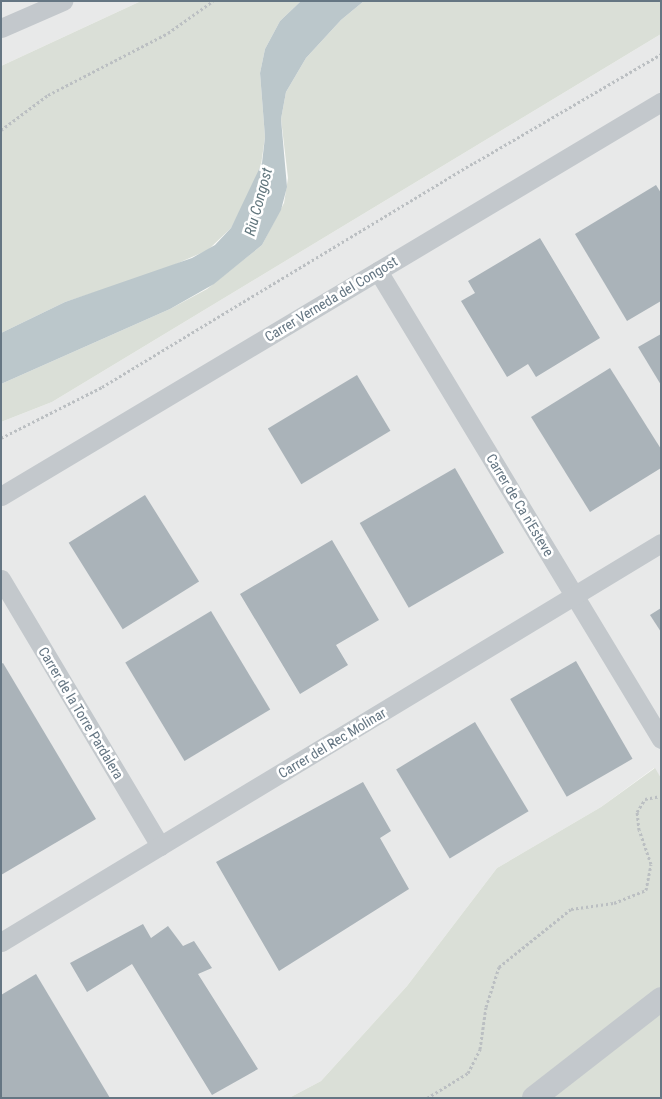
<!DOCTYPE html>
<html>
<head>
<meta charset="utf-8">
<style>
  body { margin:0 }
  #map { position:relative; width:662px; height:1099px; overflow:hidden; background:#fafaf8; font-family:"Roboto Condensed",sans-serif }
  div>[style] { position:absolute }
  .built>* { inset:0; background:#e8e9e9 }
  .green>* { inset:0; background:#dadfd7 }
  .water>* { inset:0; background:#bbc7cb }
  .building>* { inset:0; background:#aab3b9; transform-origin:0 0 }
  .path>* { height:3px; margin-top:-1.5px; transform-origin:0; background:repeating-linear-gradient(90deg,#bbbfc2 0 2.5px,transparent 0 5px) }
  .minor>* { height:19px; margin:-9.5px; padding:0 9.5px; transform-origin:9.5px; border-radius:9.5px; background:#c3c8cc }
  .tertiary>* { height:24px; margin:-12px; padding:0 12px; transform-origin:12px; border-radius:12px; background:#c3c8cc }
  span { translate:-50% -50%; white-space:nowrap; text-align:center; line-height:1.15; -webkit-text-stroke:5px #fff; paint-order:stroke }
  .street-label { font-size:14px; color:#657683 }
  .water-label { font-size:15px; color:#60757c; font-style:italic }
  .frame { position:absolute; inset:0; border:2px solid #657683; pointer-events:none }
</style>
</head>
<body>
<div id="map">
  <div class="built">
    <i style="clip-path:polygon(1px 1px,141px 1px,1px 66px)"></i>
    <i style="clip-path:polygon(661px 34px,661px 778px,654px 768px,601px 807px,497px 868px,407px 986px,321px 1081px,289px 1098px,1px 1098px,1px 422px,52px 402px)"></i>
  </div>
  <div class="green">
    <i style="clip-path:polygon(141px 1px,301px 1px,280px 21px,265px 49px,260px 73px,265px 137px,260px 172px,231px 228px,208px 250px,160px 271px,65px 302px,1px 333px,1px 66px)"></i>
    <i style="clip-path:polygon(364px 1px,661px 1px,661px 34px,52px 402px,1px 422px,1px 384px,170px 309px,207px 289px,262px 245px,284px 203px,288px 178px,281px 119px,286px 92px,306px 58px,341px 20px)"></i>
    <i style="clip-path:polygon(655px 768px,661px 778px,661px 1098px,289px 1098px,321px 1081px,407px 986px,497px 868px,601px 807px)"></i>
  </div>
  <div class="water">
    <i style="clip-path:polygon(301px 1px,364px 1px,341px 20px,306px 58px,286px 92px,281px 119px,287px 187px,281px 210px,262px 245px,214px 284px,170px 309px,1px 384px,1px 333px,65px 302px,192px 258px,215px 245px,231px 228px,262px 163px,265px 137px,260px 73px,265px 49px,280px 21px)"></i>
  </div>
  <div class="building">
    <i style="clip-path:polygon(656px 185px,661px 193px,661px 301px,627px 321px,575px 234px)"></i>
    <i style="clip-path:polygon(540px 238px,600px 338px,536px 377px,528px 364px,507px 377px,461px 301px,475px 293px,468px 281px)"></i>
    <i style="clip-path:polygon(661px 334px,661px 385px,638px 347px)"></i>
    <i style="clip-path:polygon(610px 368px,661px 449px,661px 468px,590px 512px,531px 417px)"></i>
    <i style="left:357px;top:375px;width:65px;height:104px;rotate:59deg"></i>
    <i style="left:455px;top:468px;width:98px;height:110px;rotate:60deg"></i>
    <i style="left:145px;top:495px;width:102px;height:90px;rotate:58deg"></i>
    <i style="clip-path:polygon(332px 540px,379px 620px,336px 645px,348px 665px,300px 694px,240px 594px)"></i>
    <i style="clip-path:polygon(661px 608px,661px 632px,650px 615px)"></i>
    <i style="left:211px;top:611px;width:115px;height:100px;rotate:59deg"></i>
    <i style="left:576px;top:661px;width:113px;height:76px;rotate:60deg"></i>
    <i style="clip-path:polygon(3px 663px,96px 819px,1px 875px,1px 664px)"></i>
    <i style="left:475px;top:722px;width:104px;height:92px;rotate:59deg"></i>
    <i style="clip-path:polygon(363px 782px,391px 831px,380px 838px,409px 889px,279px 971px,216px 862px)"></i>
    <i style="clip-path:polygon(143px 924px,151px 938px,168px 926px,183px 946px,194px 941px,212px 968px,198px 974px,258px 1069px,212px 1095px,132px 964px,87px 992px,70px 963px)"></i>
    <i style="clip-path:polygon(36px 974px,110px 1098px,1px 1098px,1px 995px)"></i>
  </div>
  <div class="path">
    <i style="left:1px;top:130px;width:59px;rotate:-36.7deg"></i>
    <i style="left:48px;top:95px;width:135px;rotate:-27.3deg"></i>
    <i style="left:168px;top:33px;width:55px;rotate:-35.4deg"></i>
    <i style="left:1px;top:438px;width:113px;rotate:-26.8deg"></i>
    <i style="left:102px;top:387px;width:434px;rotate:-31.1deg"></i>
    <i style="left:474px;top:163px;width:216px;rotate:-30.2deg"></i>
    <i style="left:427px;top:1098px;width:48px;rotate:-31.4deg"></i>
    <i style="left:468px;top:1073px;width:27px;rotate:-63deg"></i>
    <i style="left:480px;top:1049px;width:42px;rotate:-81.9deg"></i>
    <i style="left:486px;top:1007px;width:42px;rotate:-72deg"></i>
    <i style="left:499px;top:967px;width:92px;rotate:-38.9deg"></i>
    <i style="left:571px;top:909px;width:43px;rotate:-7.9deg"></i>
    <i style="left:614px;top:903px;width:35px;rotate:-22deg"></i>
    <i style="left:646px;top:890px;width:26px;rotate:-79deg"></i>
    <i style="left:651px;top:864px;width:36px;rotate:-109deg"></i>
    <i style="left:639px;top:830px;width:18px;rotate:-96deg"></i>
    <i style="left:637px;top:812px;width:15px;rotate:-58deg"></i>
    <i style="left:645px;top:799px;width:16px;rotate:-11deg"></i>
  </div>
  <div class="minor">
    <i style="left:1px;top:28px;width:68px;rotate:-23.5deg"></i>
    <i style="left:378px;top:271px;width:547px;rotate:58.84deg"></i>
    <i style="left:1px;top:496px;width:769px;rotate:-30.84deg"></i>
    <i style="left:1px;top:579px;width:311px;rotate:59.2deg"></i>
    <i style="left:1px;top:942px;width:771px;rotate:-31.15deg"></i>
  </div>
  <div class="tertiary">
    <i style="left:534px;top:1098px;width:161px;rotate:-37.9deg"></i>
  </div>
  <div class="street-label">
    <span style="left:331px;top:299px;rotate:-31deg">Carrer Verneda del Congost</span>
    <span style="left:520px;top:505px;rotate:59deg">Carrer de Ca n'Esteve</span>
    <span style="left:81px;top:713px;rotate:59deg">Carrer de la Torre Pardalera</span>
    <span style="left:332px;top:743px;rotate:-31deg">Carrer del Rec Molinar</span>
  </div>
  <div class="water-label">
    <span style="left:259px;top:202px;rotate:-75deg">Riu Congost</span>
  </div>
  <div class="frame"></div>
</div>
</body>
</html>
